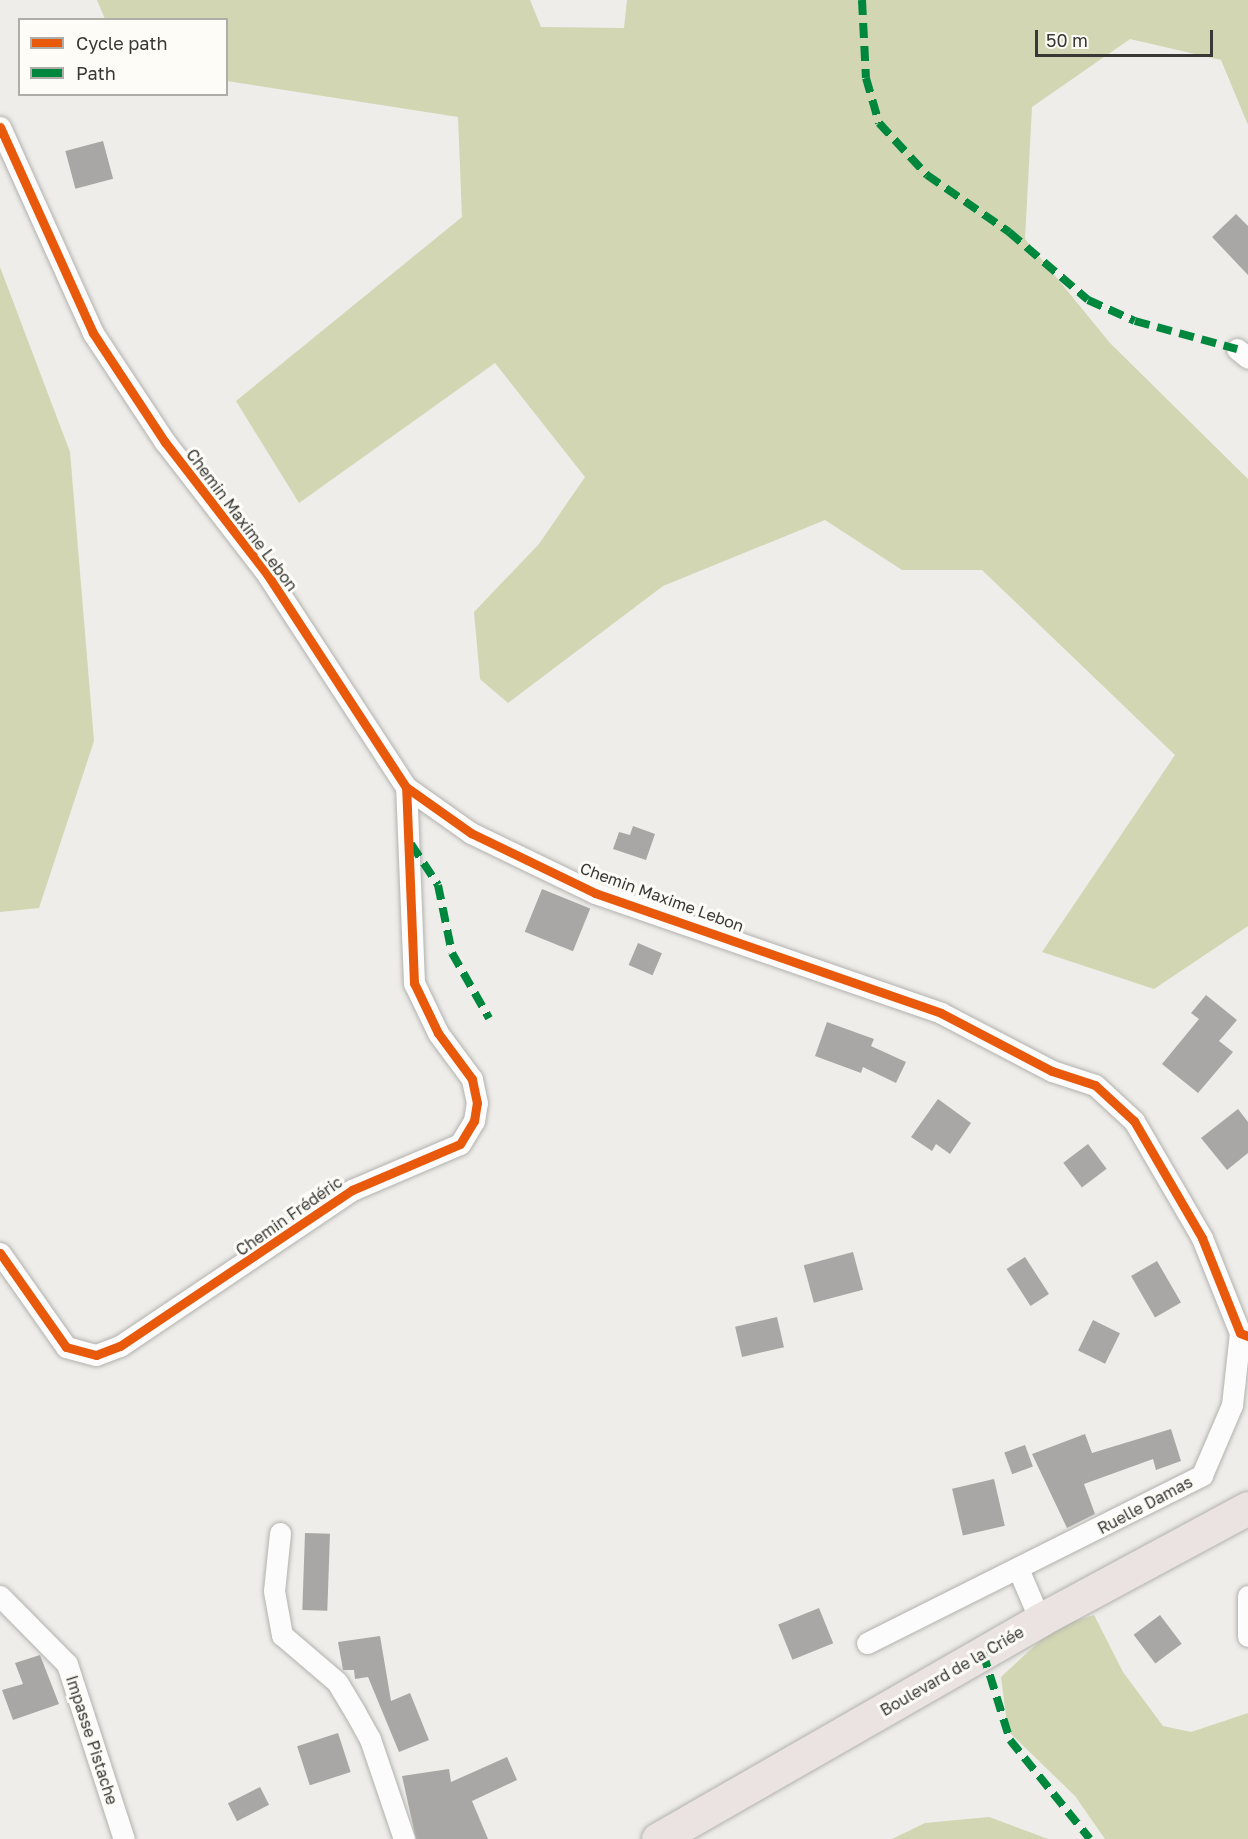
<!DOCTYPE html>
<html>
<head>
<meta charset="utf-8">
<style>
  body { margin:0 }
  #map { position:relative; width:1248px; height:1839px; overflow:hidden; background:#eeede9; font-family:"Golos Text",sans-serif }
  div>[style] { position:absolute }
  .green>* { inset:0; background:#d2d6b3 }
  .building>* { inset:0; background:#a8a7a5; transform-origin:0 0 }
  .roads { filter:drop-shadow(0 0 2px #b2b1ae) drop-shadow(0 0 2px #b2b1ae) }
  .minor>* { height:21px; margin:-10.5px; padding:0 10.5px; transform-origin:10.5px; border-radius:10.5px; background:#fcfcfc }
  .primary>* { height:33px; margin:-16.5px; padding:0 16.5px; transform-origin:16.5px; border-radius:16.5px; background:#ebe3e2 }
  .quiet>* { height:8px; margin-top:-4px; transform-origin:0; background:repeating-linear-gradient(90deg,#00873e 0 15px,transparent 0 23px) }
  .cycleway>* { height:9px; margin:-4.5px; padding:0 4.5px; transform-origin:4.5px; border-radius:4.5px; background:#e8590c }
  span { translate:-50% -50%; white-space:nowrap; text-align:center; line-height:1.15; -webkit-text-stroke:6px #fdfcf6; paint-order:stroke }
  .street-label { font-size:16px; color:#383835 }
  .legend { position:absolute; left:18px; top:18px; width:210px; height:78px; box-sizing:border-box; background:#fdfcf6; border:2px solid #aeaea9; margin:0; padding:8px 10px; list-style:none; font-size:18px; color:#383835 }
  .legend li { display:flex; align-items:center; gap:12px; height:30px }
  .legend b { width:30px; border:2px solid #aeaea9 }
  .scale { position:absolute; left:1035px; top:30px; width:178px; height:27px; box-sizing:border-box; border:3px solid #383835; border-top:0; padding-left:8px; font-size:18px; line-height:21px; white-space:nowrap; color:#383835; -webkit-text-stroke:4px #fdfcf6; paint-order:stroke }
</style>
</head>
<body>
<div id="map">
  <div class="green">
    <i style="clip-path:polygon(97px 0,530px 0,541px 27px,624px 28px,627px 0,1248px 0,1248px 125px,1221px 60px,1130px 39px,1032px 107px,1025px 239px,1110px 343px,1248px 479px,1248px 926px,1154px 989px,1042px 952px,1175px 755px,982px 570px,902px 570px,825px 520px,663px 586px,508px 703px,480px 679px,474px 612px,539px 544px,585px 477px,495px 363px,299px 503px,236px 401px,462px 217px,458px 117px,227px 81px,226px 20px,105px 19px)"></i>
    <i style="clip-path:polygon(0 267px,70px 452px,94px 741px,39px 908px,0 912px)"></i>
    <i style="clip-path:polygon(1094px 1615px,1123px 1672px,1163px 1726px,1191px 1732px,1248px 1713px,1248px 1839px,1105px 1839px,1075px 1796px,1008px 1731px,1001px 1677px,1055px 1627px)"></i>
    <i style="clip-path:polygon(989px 1817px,1048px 1839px,892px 1839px,925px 1823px)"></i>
  </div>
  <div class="building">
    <i style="left:103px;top:141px;width:39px;height:39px;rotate:75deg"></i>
    <i style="clip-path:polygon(1236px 214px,1248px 226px,1248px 275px,1212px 237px)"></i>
    <i style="clip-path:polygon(633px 826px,655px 834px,646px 860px,613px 849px,619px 832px,630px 835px)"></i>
    <i style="left:542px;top:889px;width:52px;height:46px;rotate:22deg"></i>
    <i style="left:638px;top:943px;width:26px;height:24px;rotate:23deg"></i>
    <i style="clip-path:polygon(1206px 995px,1237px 1020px,1219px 1041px,1233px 1052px,1198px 1093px,1162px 1064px,1199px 1019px,1191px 1013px)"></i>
    <i style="clip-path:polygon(827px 1022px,874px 1039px,871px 1046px,906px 1062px,896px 1083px,863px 1067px,861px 1073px,815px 1056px)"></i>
    <i style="clip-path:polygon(938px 1099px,971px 1123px,950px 1154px,936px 1144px,932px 1151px,911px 1137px)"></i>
    <i style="clip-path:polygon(1238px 1109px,1248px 1122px,1248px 1153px,1227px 1170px,1201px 1138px)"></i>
    <i style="left:1088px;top:1144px;width:31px;height:31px;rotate:53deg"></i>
    <i style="left:853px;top:1252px;width:39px;height:51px;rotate:75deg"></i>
    <i style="left:1025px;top:1257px;width:44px;height:22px;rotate:57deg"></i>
    <i style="left:1157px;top:1261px;width:48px;height:30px;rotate:60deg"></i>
    <i style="left:777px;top:1317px;width:31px;height:43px;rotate:77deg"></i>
    <i style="left:1093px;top:1320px;width:30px;height:34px;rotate:26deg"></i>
    <i style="clip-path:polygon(1171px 1429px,1181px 1461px,1156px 1470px,1153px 1459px,1084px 1484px,1095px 1514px,1067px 1528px,1032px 1454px,1085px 1434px,1092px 1453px)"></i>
    <i style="left:1025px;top:1445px;width:23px;height:22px;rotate:70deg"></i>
    <i style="left:994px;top:1479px;width:48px;height:43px;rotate:77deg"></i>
    <i style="left:305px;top:1533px;width:25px;height:77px;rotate:2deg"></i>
    <i style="left:819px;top:1608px;width:38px;height:44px;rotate:68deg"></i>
    <i style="left:1160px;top:1615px;width:36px;height:33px;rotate:53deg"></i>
    <i style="clip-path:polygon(380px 1636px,391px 1701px,410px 1693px,429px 1740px,399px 1752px,368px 1677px,355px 1679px,354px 1670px,343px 1670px,338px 1642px)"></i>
    <i style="clip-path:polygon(40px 1655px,59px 1704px,13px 1720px,2px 1690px,23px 1684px,15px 1663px)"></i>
    <i style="left:338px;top:1733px;width:41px;height:43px;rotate:72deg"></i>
    <i style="clip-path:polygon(507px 1757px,517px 1780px,472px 1801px,488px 1839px,416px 1839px,402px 1776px,449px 1769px,451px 1782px)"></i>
    <i style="left:260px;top:1787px;width:20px;height:36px;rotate:63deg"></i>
  </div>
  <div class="roads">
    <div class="minor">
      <i style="left:0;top:127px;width:226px;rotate:65.7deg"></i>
      <i style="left:93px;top:333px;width:131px;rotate:56.6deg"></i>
      <i style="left:165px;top:442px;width:167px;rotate:52.3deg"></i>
      <i style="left:267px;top:574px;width:254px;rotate:56.9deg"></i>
      <i style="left:406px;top:787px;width:80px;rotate:35.3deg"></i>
      <i style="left:471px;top:833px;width:138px;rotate:25.8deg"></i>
      <i style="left:595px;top:893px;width:366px;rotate:19.1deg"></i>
      <i style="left:941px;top:1013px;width:125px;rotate:27.6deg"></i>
      <i style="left:1052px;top:1071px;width:45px;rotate:18deg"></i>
      <i style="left:1095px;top:1085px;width:53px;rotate:42.7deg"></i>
      <i style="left:1134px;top:1121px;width:135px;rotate:59.8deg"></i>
      <i style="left:1202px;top:1238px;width:102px;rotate:68.2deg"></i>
      <i style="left:1240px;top:1333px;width:9px;rotate:21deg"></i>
      <i style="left:1237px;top:349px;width:14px;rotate:39deg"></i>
      <i style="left:0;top:1253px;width:115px;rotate:54.9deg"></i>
      <i style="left:66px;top:1347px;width:31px;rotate:15deg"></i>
      <i style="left:96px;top:1355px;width:26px;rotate:-21deg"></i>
      <i style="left:120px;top:1346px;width:280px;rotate:-33.9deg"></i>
      <i style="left:352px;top:1190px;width:117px;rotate:-23.1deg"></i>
      <i style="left:460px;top:1144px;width:27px;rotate:-59deg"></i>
      <i style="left:474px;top:1121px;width:18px;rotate:-81deg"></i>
      <i style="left:477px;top:1103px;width:25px;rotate:-102deg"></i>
      <i style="left:472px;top:1079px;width:57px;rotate:-126.5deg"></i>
      <i style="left:438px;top:1033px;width:55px;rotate:-115.6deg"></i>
      <i style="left:414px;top:983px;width:196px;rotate:-92.3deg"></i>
      <i style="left:280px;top:1533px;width:58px;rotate:95.9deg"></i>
      <i style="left:274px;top:1591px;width:45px;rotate:79.7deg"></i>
      <i style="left:282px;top:1635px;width:72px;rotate:40.5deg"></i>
      <i style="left:337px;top:1682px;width:35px;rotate:59deg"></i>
      <i style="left:355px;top:1712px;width:31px;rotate:61deg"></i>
      <i style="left:370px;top:1739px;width:106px;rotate:71.2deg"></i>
      <i style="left:1019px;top:1571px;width:53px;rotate:66.8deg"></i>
      <i style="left:0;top:1596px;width:95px;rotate:45.4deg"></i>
      <i style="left:67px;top:1664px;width:184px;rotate:72deg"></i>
      <i style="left:1248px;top:1596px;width:40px;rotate:90deg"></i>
      <i style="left:867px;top:1643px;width:375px;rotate:-26.6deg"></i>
      <i style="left:1202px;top:1475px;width:76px;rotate:-66.8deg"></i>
      <i style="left:1232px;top:1405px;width:72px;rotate:-83.7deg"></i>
    </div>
    <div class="primary">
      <i style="left:658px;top:1839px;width:440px;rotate:-29.8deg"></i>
      <i style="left:1040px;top:1620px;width:236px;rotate:-28.3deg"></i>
    </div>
  </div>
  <div class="quiet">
    <i style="left:862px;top:0;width:78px;rotate:87.1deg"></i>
    <i style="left:866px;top:78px;width:47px;rotate:73.9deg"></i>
    <i style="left:879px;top:123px;width:71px;rotate:47.3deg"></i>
    <i style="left:927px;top:175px;width:100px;rotate:34.8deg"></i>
    <i style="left:1009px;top:232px;width:104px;rotate:40.7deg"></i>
    <i style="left:1088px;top:300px;width:51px;rotate:24.1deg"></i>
    <i style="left:1135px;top:321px;width:106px;rotate:15.4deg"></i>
    <i style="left:411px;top:844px;width:49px;rotate:56.6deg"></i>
    <i style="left:438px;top:885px;width:69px;rotate:78.4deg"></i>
    <i style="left:452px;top:953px;width:75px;rotate:60.4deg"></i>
    <i style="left:983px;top:1653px;width:91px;rotate:72.8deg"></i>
    <i style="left:1010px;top:1740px;width:127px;rotate:51.1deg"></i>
  </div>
  <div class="cycleway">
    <i style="left:0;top:127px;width:226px;rotate:65.7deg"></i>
    <i style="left:93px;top:333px;width:131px;rotate:56.6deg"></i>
    <i style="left:165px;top:442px;width:167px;rotate:52.3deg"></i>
    <i style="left:267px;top:574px;width:254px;rotate:56.9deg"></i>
    <i style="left:406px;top:787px;width:80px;rotate:35.3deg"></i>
    <i style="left:471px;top:833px;width:138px;rotate:25.8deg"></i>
    <i style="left:595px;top:893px;width:366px;rotate:19.1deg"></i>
    <i style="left:941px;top:1013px;width:125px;rotate:27.6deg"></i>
    <i style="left:1052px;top:1071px;width:45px;rotate:18deg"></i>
    <i style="left:1095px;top:1085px;width:53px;rotate:42.7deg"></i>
    <i style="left:1134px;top:1121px;width:135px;rotate:59.8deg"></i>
    <i style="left:1202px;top:1238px;width:102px;rotate:68.2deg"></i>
    <i style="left:1240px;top:1333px;width:9px;rotate:21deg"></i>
    <i style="left:0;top:1253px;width:115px;rotate:54.9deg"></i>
    <i style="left:66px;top:1347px;width:31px;rotate:15deg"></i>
    <i style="left:96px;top:1355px;width:26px;rotate:-21deg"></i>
    <i style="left:120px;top:1346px;width:280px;rotate:-33.9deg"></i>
    <i style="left:352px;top:1190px;width:117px;rotate:-23.1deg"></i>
    <i style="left:460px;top:1144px;width:27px;rotate:-59deg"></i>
    <i style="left:474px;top:1121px;width:18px;rotate:-81deg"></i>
    <i style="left:477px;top:1103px;width:25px;rotate:-102deg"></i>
    <i style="left:472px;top:1079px;width:57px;rotate:-126.5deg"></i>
    <i style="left:438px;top:1033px;width:55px;rotate:-115.6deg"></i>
    <i style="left:414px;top:983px;width:196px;rotate:-92.3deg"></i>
  </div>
  <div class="street-label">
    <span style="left:242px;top:520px;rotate:53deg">Chemin Maxime Lebon</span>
    <span style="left:662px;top:897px;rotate:20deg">Chemin Maxime Lebon</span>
    <span style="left:289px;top:1216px;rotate:-35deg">Chemin Frédéric</span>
    <span style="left:1145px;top:1505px;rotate:-28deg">Ruelle Damas</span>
    <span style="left:952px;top:1671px;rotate:-30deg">Boulevard de la Criée</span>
    <span style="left:92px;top:1740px;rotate:72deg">Impasse Pistache</span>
  </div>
  <ul class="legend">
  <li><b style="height:8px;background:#e8590c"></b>Cycle path</li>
  <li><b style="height:8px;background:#00873e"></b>Path</li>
  </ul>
  <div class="scale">50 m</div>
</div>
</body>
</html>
